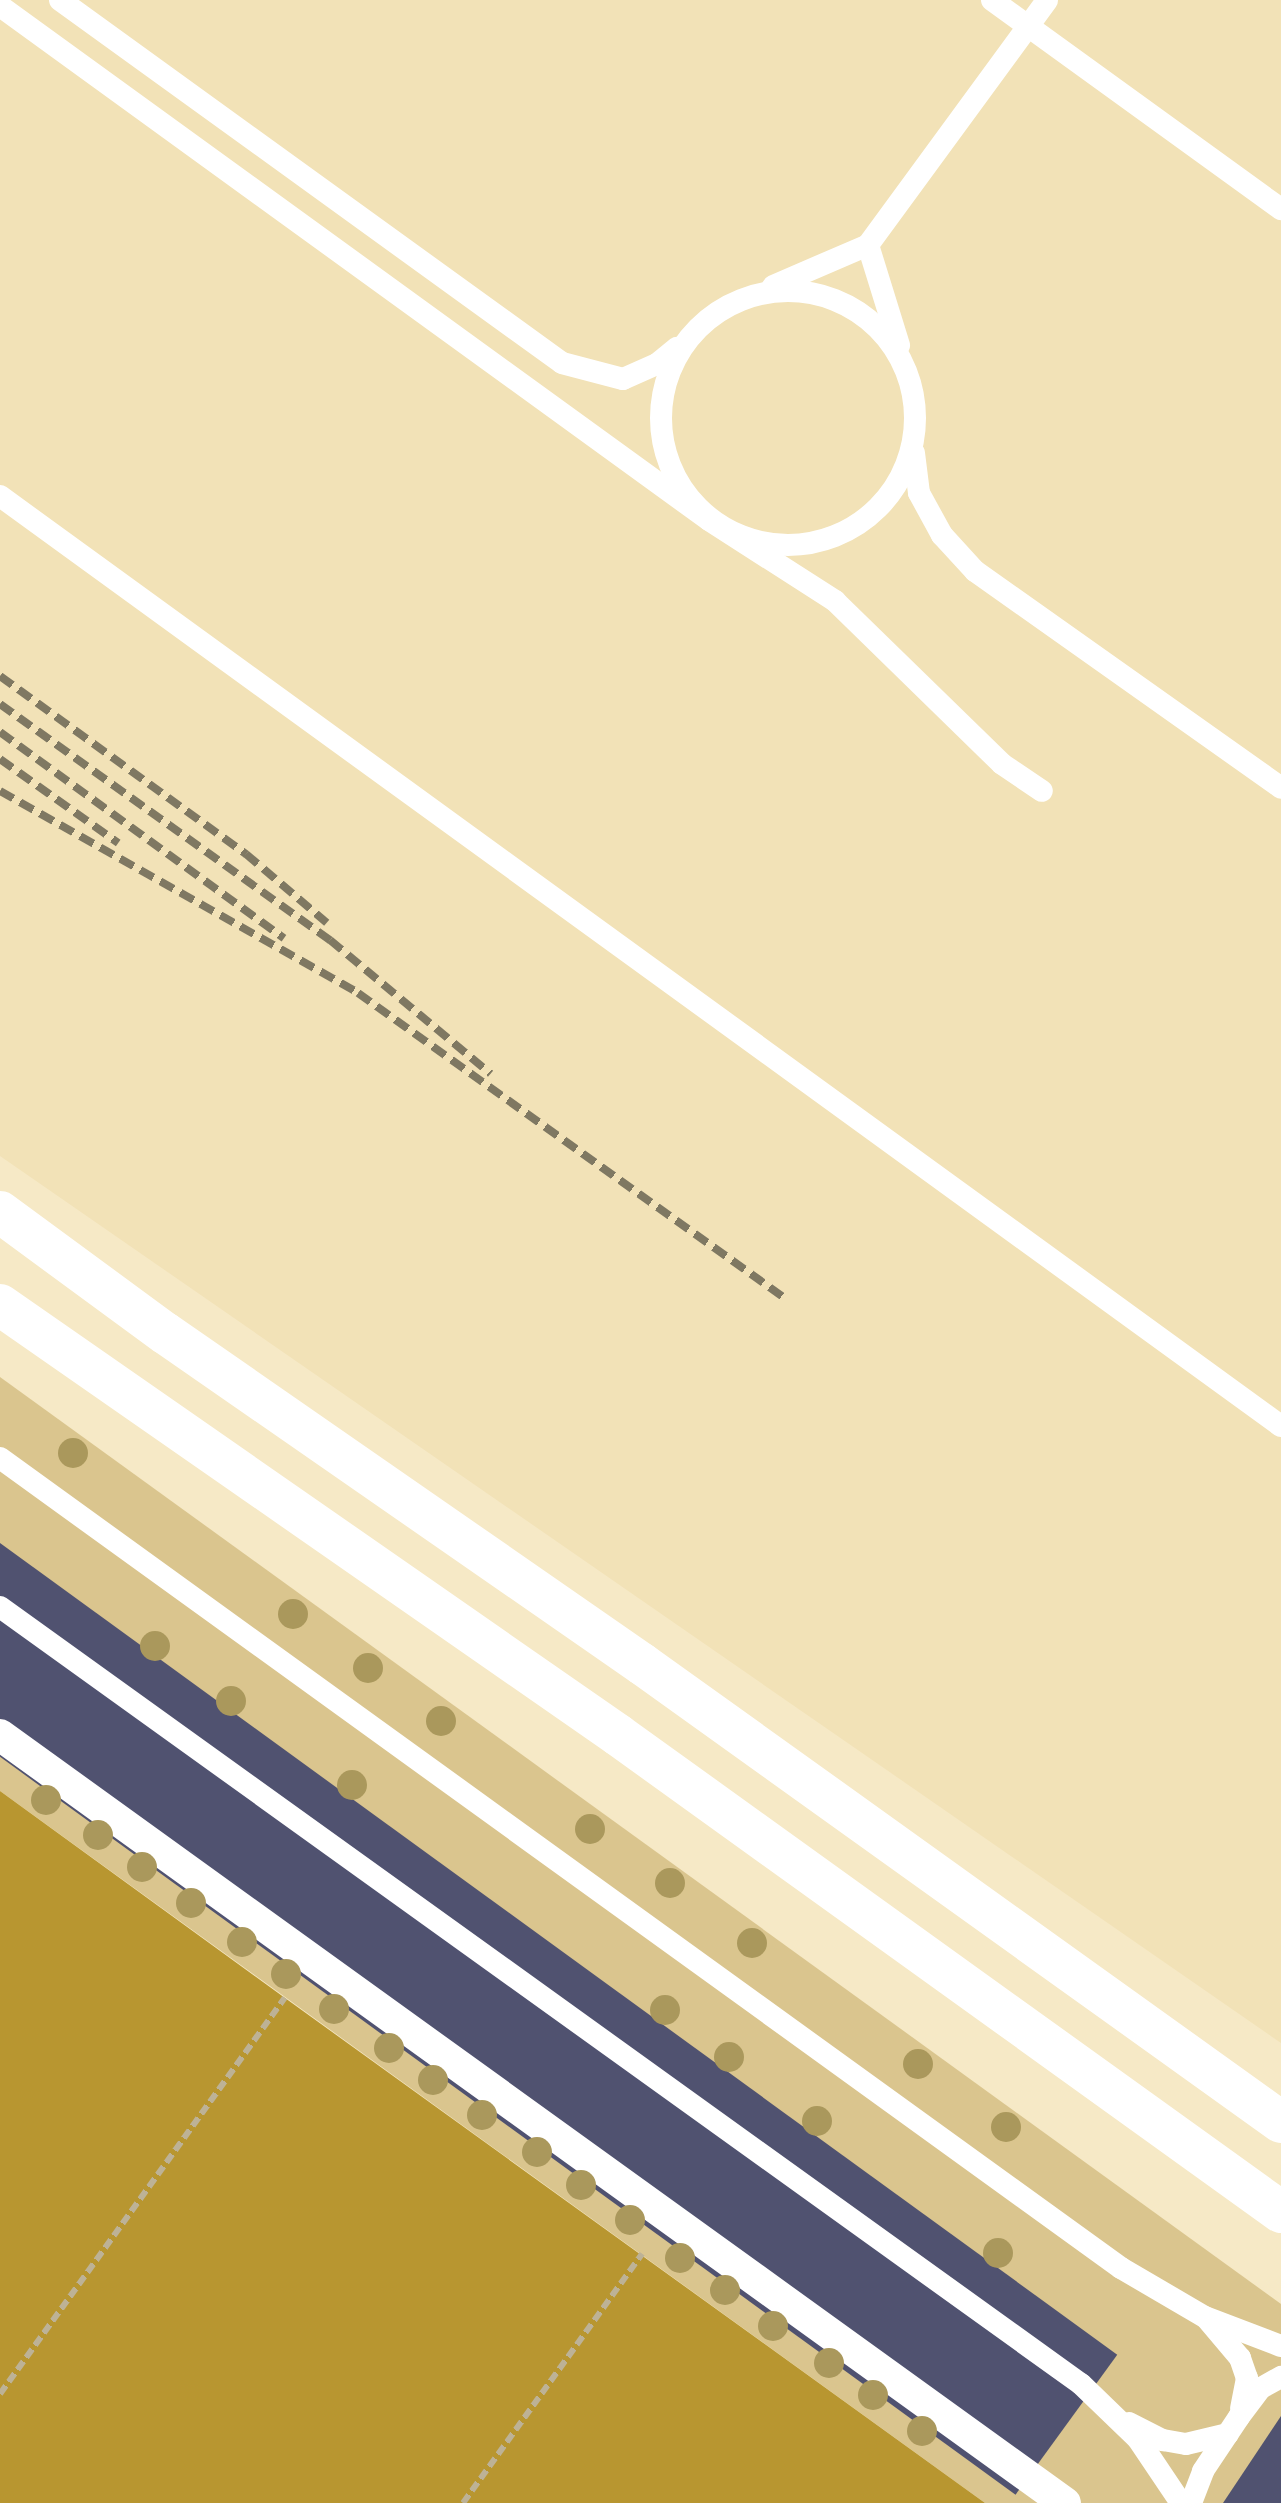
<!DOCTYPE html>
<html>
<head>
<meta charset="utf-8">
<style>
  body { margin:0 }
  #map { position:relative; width:1281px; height:2503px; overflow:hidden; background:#f6e9c6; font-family:"PT Sans",sans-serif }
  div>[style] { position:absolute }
  .built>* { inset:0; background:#f2e2b7 }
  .green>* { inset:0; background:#dac58e }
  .water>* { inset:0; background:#b89630 }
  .building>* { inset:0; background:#505270; transform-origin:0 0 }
  .path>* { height:6px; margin-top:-3px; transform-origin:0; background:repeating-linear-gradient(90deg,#bdb296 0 10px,transparent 0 15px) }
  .service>* { height:22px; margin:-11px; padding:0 11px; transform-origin:11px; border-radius:11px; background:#fff }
  .service>.ring { margin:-11px; padding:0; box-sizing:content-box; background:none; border:22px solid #fff; border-radius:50% }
  .pedestrian>* { height:32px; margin:-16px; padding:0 16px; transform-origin:16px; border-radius:16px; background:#fff }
  .minor>* { height:42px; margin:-21px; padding:0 21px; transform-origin:21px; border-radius:21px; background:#fff }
  .rail>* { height:8px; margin-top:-4px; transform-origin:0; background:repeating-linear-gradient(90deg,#7f7862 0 15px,transparent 0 23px) }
  .trees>* { width:30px; height:30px; margin:-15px; border-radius:50%; background:#aa985c }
  span { translate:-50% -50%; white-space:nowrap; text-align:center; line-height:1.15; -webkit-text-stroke:10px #f6e9c6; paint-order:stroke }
</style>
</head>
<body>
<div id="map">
  <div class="built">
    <i style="clip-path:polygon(0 0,1281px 0,1281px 2043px,0 1156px)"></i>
  </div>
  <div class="green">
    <i style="clip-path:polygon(0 1377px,1281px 2304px,1281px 2503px,985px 2503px,0 1791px)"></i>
  </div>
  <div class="water">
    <i style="clip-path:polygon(0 1791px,285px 1998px,985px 2503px,0 2503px)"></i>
  </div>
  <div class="building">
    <i style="left:0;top:1543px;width:1381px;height:173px;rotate:36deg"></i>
    <i style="clip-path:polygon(1281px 2416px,1281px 2503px,1223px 2503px)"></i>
  </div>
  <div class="path">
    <i style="left:0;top:2394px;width:488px;rotate:-54.3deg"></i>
    <i style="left:463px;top:2503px;width:307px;rotate:-54.3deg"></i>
  </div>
  <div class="service">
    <i style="left:60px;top:0;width:619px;rotate:35.87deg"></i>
    <i style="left:562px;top:363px;width:63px;rotate:14.7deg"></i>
    <i style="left:623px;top:379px;width:37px;rotate:-24deg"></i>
    <i style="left:657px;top:364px;width:26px;rotate:-39deg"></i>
    <i style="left:992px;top:0;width:357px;rotate:35.9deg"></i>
    <i style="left:0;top:6px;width:876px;rotate:35.94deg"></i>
    <i style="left:709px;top:520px;width:150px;rotate:32.7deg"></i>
    <i style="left:835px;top:601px;width:233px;rotate:44.3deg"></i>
    <i style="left:1002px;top:764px;width:48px;rotate:34deg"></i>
    <i style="left:868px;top:245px;width:303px;rotate:-53.8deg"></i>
    <i style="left:773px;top:286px;width:103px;rotate:-23.3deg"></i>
    <i style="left:868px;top:245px;width:105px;rotate:72.8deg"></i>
    <i class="ring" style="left:661px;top:291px;width:232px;height:232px"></i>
    <i style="left:914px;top:453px;width:40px;rotate:82.9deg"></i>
    <i style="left:919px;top:493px;width:48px;rotate:61.3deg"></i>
    <i style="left:942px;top:535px;width:49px;rotate:47.5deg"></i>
    <i style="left:975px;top:571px;width:375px;rotate:35.3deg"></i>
    <i style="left:0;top:496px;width:1583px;rotate:35.98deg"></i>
    <i style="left:0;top:1458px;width:1383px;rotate:35.85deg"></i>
    <i style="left:1121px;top:2268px;width:97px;rotate:30.3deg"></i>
    <i style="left:1205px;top:2317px;width:81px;rotate:20.9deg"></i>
    <i style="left:0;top:1607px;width:1331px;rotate:35.71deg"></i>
    <i style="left:1081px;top:2384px;width:79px;rotate:44deg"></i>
    <i style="left:1138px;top:2439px;width:77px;rotate:56.1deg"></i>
    <i style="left:1207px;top:2319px;width:51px;rotate:49.8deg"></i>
    <i style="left:1240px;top:2358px;width:21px;rotate:71deg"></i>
    <i style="left:1247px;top:2378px;width:31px;rotate:101deg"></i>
    <i style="left:1129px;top:2423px;width:38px;rotate:27deg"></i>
    <i style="left:1163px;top:2440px;width:23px;rotate:10deg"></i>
    <i style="left:1186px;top:2444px;width:43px;rotate:-13.4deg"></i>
    <i style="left:1191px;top:2503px;width:34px;rotate:-69deg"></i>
    <i style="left:1203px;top:2471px;width:65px;rotate:-56.3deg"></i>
    <i style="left:1239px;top:2417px;width:36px;rotate:-53deg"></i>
    <i style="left:1261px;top:2388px;width:23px;rotate:-29deg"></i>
  </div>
  <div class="pedestrian">
    <i style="left:0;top:1735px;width:1313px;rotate:35.8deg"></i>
  </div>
  <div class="minor">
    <i style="left:0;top:1212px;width:205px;rotate:36.3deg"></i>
    <i style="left:165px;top:1333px;width:581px;rotate:34.76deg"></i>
    <i style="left:642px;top:1664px;width:786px;rotate:35.63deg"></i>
    <i style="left:0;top:1305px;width:753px;rotate:34.83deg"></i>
    <i style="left:618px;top:1735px;width:817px;rotate:35.73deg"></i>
  </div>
  <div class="rail">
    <i style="left:0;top:676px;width:304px;rotate:35.9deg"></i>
    <i style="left:246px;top:854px;width:106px;rotate:40.4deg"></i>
    <i style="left:0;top:704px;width:406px;rotate:35.6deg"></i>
    <i style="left:330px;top:940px;width:209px;rotate:39.8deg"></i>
    <i style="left:0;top:732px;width:351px;rotate:36deg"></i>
    <i style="left:0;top:759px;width:145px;rotate:35.4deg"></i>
    <i style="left:0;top:791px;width:411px;rotate:29.4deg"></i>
    <i style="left:358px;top:993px;width:526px;rotate:35.56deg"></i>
  </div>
  <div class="trees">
    <i style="left:73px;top:1453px"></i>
    <i style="left:293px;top:1614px"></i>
    <i style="left:155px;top:1646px"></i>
    <i style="left:368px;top:1668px"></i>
    <i style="left:231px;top:1701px"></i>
    <i style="left:441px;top:1721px"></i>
    <i style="left:352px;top:1785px"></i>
    <i style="left:46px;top:1800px"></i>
    <i style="left:590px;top:1829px"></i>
    <i style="left:98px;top:1835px"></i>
    <i style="left:142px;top:1867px"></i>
    <i style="left:670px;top:1883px"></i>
    <i style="left:191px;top:1903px"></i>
    <i style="left:242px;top:1942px"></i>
    <i style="left:752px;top:1943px"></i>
    <i style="left:286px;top:1974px"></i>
    <i style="left:334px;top:2009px"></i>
    <i style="left:665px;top:2010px"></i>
    <i style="left:389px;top:2048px"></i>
    <i style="left:729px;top:2057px"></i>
    <i style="left:918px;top:2064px"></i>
    <i style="left:433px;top:2080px"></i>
    <i style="left:482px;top:2115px"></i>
    <i style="left:817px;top:2121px"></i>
    <i style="left:1006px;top:2127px"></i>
    <i style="left:537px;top:2152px"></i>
    <i style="left:581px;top:2185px"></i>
    <i style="left:630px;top:2220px"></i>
    <i style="left:998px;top:2253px"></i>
    <i style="left:680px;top:2258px"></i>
    <i style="left:725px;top:2290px"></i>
    <i style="left:773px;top:2326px"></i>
    <i style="left:829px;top:2363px"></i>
    <i style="left:873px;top:2395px"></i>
    <i style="left:922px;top:2431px"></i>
  </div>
</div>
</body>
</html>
